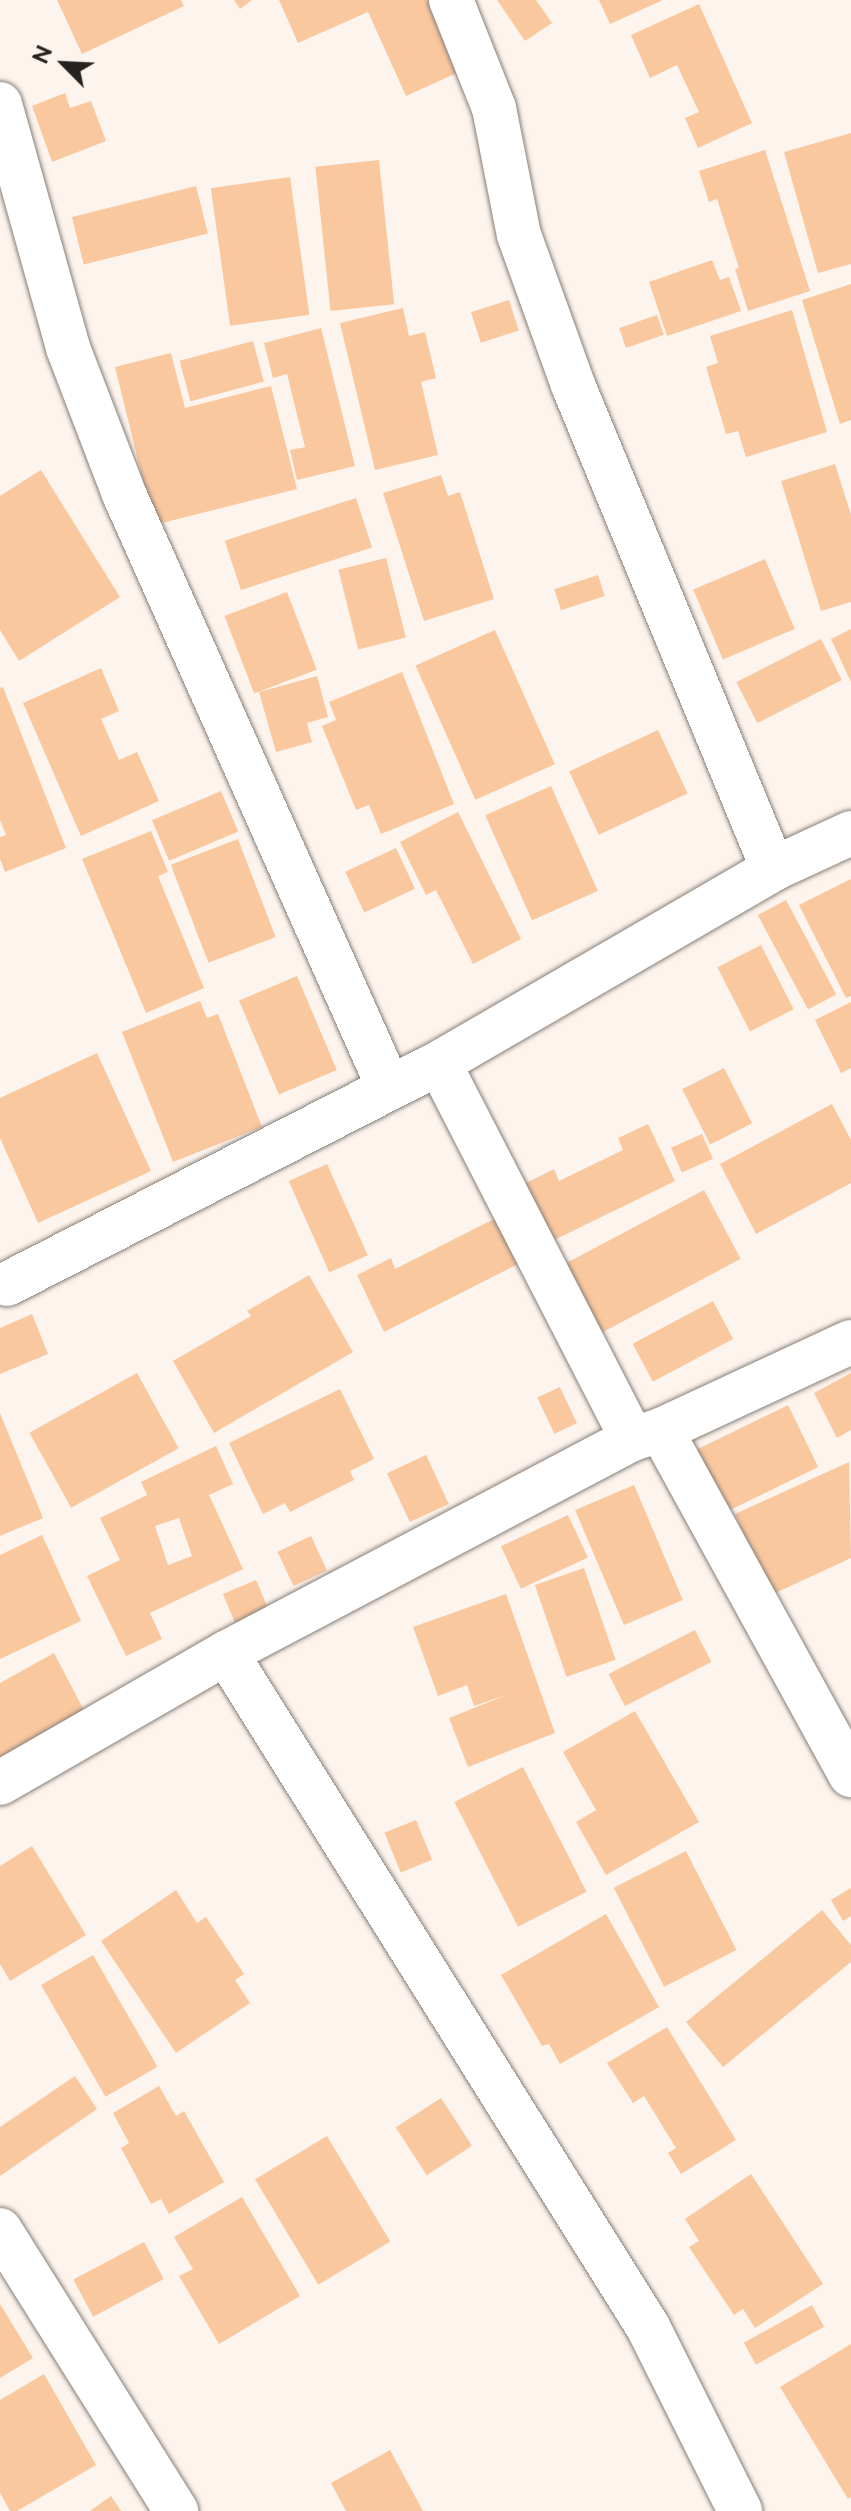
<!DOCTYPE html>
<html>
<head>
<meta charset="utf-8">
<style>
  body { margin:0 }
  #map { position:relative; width:851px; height:2511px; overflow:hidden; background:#fdf4ed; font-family:Raleway,sans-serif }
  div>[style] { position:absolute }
  .building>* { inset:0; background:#fac89f; transform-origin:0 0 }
  .roads { filter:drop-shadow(0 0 2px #867e78) drop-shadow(0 0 2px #867e78) }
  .street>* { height:44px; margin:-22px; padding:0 22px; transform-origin:22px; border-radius:22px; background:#fff }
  span { translate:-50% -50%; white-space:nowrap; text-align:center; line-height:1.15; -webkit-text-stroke:6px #fdf4ed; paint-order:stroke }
  .north { position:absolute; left:24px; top:24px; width:80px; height:80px; -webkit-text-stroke:6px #fdf4ed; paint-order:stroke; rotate:294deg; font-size:22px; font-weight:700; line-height:32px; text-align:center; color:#252220 }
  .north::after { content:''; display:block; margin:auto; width:28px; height:36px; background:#252220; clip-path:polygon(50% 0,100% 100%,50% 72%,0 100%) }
</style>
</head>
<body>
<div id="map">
  <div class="building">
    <i style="clip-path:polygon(57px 0,181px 0,184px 6px,82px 54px)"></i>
    <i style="clip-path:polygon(234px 0,252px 0,240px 9px)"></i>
    <i style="clip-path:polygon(279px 0,427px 0,459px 72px,406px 96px,368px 12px,298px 43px)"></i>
    <i style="clip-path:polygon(497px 0,536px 0,552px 23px,525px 41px)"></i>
    <i style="clip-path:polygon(599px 0,663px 0,610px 24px)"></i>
    <i style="clip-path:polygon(699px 4px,752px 123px,698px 148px,685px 118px,699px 112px,677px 65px,650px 78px,631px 35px)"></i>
    <i style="clip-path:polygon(65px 93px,70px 108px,91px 101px,106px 141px,52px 162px,32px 106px)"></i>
    <i style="clip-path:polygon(851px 133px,851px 264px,818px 273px,784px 152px)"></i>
    <i style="clip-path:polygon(765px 150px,810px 291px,748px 311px,735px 269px,739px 268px,717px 199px,709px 202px,699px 171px)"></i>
    <i style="left:379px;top:160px;width:145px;height:64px;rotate:84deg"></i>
    <i style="left:290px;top:177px;width:139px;height:80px;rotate:82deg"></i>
    <i style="left:196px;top:186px;width:49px;height:128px;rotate:76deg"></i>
    <i style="clip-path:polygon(712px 260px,720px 280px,729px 277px,741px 311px,667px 336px,649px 282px)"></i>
    <i style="clip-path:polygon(851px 284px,851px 420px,840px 424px,802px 300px)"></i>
    <i style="left:509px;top:300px;width:32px;height:40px;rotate:72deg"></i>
    <i style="clip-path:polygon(403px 308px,409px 336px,425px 332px,436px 378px,421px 382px,438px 455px,375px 470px,340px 323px)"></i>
    <i style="clip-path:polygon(792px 310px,827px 432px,746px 457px,738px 431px,726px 434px,706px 367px,718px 363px,710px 336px)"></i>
    <i style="left:657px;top:315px;width:21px;height:40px;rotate:71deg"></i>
    <i style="clip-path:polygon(321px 328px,355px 466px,297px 480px,290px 450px,305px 447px,287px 374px,273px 378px,264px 343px)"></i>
    <i style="left:253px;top:341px;width:42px;height:76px;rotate:75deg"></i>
    <i style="clip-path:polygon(171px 353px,185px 408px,271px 386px,297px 489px,154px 525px,115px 367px)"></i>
    <i style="clip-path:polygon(835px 464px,851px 515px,851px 602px,821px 611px,781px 481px)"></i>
    <i style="clip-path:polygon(41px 470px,120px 597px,19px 661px,0 630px,0 496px)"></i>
    <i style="clip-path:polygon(441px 475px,448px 496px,460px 492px,494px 599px,424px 621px,383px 493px)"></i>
    <i style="left:356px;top:498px;width:52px;height:138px;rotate:72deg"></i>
    <i style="left:386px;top:558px;width:82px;height:49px;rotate:76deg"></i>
    <i style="left:765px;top:559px;width:76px;height:78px;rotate:67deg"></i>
    <i style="left:598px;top:575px;width:22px;height:46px;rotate:72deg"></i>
    <i style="left:287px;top:592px;width:83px;height:67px;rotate:69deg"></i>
    <i style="clip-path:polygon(851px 629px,851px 682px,831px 639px)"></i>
    <i style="left:495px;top:630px;width:147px;height:87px;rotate:66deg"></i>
    <i style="left:821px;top:639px;width:46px;height:95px;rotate:63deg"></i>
    <i style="clip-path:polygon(101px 668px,119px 711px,101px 719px,119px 760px,137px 752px,159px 801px,81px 836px,23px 703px)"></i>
    <i style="clip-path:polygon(402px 672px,454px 804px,381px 834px,369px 805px,356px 810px,322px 726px,336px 720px,329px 702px)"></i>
    <i style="clip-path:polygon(317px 676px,328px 717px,307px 723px,312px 742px,276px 752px,259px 692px)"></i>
    <i style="clip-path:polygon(3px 687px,66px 848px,5px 872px,0 859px,0 837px,6px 835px,0 820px,0 688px)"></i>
    <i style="left:658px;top:730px;width:70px;height:98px;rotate:65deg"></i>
    <i style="left:551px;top:786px;width:115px;height:72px;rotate:66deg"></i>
    <i style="left:221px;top:791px;width:44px;height:75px;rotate:67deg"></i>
    <i style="clip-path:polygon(458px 812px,521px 939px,473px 964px,436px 890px,426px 895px,400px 842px)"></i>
    <i style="clip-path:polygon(151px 831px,168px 872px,158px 876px,204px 988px,146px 1013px,82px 859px)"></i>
    <i style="left:238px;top:839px;width:105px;height:72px;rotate:69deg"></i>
    <i style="left:396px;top:848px;width:45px;height:56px;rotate:65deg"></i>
    <i style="clip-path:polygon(851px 879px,851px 996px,846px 998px,799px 905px)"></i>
    <i style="left:786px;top:900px;width:107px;height:32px;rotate:62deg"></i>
    <i style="left:761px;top:945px;width:72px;height:49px;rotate:63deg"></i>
    <i style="left:297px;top:976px;width:102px;height:63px;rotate:67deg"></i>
    <i style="clip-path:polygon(200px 1001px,207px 1018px,218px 1014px,262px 1127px,173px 1162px,122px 1032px)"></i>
    <i style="clip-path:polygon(851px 1002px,851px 1068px,841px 1073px,815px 1020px)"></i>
    <i style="clip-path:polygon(97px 1053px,151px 1171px,38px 1223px,0 1138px,0 1098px)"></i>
    <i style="left:724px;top:1068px;width:62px;height:47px;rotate:63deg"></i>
    <i style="clip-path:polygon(832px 1104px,851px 1140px,851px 1183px,756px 1234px,720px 1164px)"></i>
    <i style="clip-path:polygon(648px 1124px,675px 1181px,546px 1244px,518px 1187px,554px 1169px,559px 1181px,623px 1150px,618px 1138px)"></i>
    <i style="left:702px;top:1134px;width:27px;height:34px;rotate:66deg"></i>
    <i style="left:327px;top:1164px;width:100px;height:42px;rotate:66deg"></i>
    <i style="left:704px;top:1190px;width:78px;height:160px;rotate:62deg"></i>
    <i style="clip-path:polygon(500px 1216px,522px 1262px,384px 1332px,357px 1275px,391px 1258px,395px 1269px)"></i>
    <i style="clip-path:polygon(309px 1275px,353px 1352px,214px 1433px,173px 1361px,251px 1316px,247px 1311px)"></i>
    <i style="left:713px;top:1301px;width:43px;height:91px;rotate:62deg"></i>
    <i style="clip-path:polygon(32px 1314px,48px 1354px,0 1374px,0 1328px)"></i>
    <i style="left:137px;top:1373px;width:86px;height:123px;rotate:61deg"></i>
    <i style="clip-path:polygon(851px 1373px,851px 1430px,837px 1438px,814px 1393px)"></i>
    <i style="left:560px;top:1387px;width:40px;height:25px;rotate:65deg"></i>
    <i style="clip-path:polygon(340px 1389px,374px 1459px,350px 1471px,354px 1480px,290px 1512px,285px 1503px,263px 1514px,229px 1443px)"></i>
    <i style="left:788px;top:1405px;width:69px;height:105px;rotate:64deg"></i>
    <i style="clip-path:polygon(0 1413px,43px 1518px,0 1536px)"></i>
    <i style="clip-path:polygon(evenodd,216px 1446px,233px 1484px,209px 1495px,243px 1569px,150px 1613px,162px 1639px,126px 1656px,87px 1576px,120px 1560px,100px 1518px,147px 1495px,141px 1482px,216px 1446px,179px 1518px,192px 1556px,168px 1565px,155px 1526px,179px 1518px)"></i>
    <i style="left:426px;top:1455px;width:54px;height:43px;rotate:65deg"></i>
    <i style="clip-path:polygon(849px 1462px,851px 1558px,771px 1595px,735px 1514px)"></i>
    <i style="left:634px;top:1485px;width:125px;height:64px;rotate:67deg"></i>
    <i style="left:568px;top:1515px;width:47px;height:74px;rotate:65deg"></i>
    <i style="clip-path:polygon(42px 1535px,81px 1621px,0 1659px,0 1555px)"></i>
    <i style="left:311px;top:1536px;width:38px;height:37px;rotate:65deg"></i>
    <i style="left:584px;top:1568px;width:97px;height:52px;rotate:71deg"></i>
    <i style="left:256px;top:1580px;width:39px;height:36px;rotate:67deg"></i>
    <i style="clip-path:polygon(506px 1594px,555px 1733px,468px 1767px,449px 1718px,509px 1694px,474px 1706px,467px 1685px,438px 1696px,413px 1627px)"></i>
    <i style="left:695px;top:1630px;width:36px;height:97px;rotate:63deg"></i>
    <i style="clip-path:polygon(54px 1653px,86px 1714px,0 1760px,0 1683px)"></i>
    <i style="clip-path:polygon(635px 1711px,699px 1822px,606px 1875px,576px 1822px,596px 1810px,563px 1752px)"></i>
    <i style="left:523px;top:1767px;width:140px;height:77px;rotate:63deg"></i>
    <i style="left:416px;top:1820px;width:43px;height:34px;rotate:68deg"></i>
    <i style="clip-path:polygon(32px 1846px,86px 1935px,10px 1981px,0 1964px,0 1866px)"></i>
    <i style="left:686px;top:1851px;width:111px;height:81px;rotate:63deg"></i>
    <i style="clip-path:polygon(851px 1888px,851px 1916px,843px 1921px,831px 1900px)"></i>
    <i style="clip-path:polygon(176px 1890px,197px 1923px,206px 1917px,244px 1974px,235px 1980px,250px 2003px,176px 2053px,101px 1941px)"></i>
    <i style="clip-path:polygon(822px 1910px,851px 1945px,851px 1962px,723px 2067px,686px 2022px)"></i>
    <i style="clip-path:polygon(606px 1914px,659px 2007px,560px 2064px,549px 2044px,542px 2046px,501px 1975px)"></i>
    <i style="left:93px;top:1955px;width:129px;height:60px;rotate:60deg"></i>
    <i style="clip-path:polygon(667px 2027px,736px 2140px,681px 2174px,668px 2153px,676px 2148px,644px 2096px,633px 2103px,607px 2063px)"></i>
    <i style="clip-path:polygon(75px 2076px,97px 2109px,0 2176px,0 2127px)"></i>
    <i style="clip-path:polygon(159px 2086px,176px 2116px,184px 2111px,224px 2182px,169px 2214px,161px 2199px,151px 2204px,121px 2148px,129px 2143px,113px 2113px)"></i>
    <i style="left:441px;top:2098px;width:57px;height:54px;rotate:57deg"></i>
    <i style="left:327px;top:2136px;width:123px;height:84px;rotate:59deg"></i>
    <i style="clip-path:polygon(751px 2174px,823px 2284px,755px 2328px,743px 2309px,734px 2315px,689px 2247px,699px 2241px,685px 2219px)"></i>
    <i style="clip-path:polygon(242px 2197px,300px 2296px,219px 2344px,179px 2276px,193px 2269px,174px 2237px)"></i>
    <i style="left:144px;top:2242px;width:42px;height:80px;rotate:62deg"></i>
    <i style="clip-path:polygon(0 2304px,33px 2358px,0 2378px)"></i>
    <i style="left:812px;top:2305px;width:25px;height:78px;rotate:61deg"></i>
    <i style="clip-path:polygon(851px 2344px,851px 2497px,848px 2499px,780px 2387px)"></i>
    <i style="clip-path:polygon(44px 2374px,96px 2465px,17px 2511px,10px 2511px,0 2493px,0 2400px)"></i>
    <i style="clip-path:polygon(390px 2450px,423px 2511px,346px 2511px,331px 2483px)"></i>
    <i style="clip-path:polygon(111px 2496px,121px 2511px,90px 2511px)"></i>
  </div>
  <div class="roads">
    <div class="street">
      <i style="left:451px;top:0;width:116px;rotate:68.3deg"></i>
      <i style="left:494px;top:108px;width:129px;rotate:78.9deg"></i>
      <i style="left:519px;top:235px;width:159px;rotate:70.2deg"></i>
      <i style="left:573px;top:385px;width:524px;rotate:67.55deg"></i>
      <i style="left:0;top:104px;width:253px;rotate:74.4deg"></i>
      <i style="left:68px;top:348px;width:156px;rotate:69deg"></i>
      <i style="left:124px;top:494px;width:650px;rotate:65.96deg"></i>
      <i style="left:439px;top:1063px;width:423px;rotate:62.8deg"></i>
      <i style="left:7px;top:1284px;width:485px;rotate:-27.1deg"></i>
      <i style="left:439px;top:1063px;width:386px;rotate:-30.1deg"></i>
      <i style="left:773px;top:869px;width:86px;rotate:-24.8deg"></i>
      <i style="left:661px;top:1430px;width:394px;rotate:61.2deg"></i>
      <i style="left:226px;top:1653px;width:795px;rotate:57.95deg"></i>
      <i style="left:648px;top:2327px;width:206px;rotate:63.4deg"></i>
      <i style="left:0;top:1783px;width:261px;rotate:-29.9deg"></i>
      <i style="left:226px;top:1653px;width:459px;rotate:-27.8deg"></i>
      <i style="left:632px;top:1439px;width:30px;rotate:-17deg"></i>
      <i style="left:661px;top:1430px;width:209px;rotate:-24.9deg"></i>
      <i style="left:0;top:2230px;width:332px;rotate:57.9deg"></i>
    </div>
  </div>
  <div class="north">N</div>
</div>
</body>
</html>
